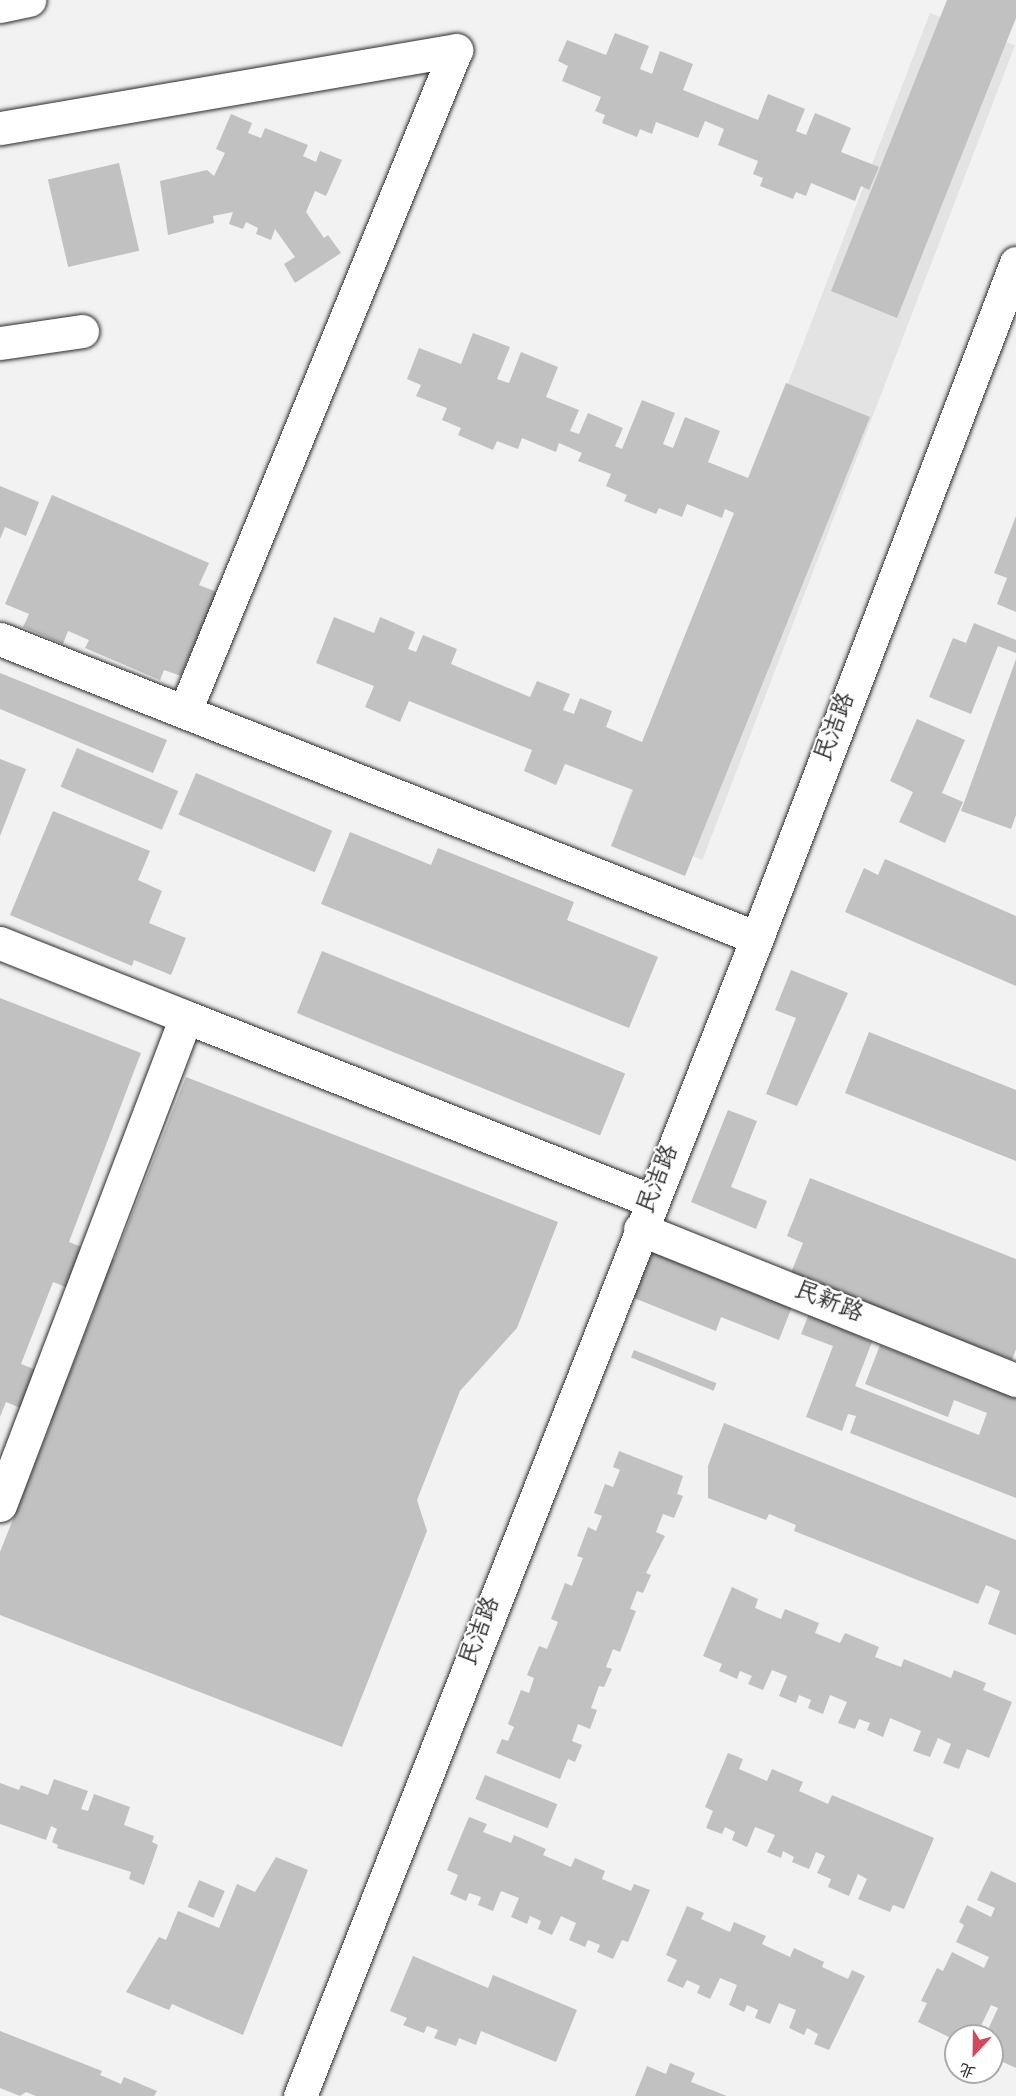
<!DOCTYPE html>
<html>
<head>
<meta charset="utf-8">
<style>
  body { margin:0 }
  #map { position:relative; width:1016px; height:2096px; overflow:hidden; background:#f2f2f2; font-family:Dekko,"LXGW WenKai TC",sans-serif }
  div>[style] { position:absolute }
  .built>* { inset:0; background:#e3e3e3; transform-origin:0 0 }
  .building>* { inset:0; background:#c1c1c1; transform-origin:0 0 }
  .roads { filter:drop-shadow(0 0 2px #2b2b2b) drop-shadow(0 0 2px #2b2b2b) }
  .minor>* { height:33px; margin:-16.5px; padding:0 16.5px; transform-origin:16.5px; border-radius:16.5px; background:#fff }
  span { translate:-50% -50%; white-space:nowrap; text-align:center; line-height:1.15; -webkit-text-stroke:4.5px #fff; paint-order:stroke }
  .street-label { font-size:24px; color:#2b2b2b }
  .north { position:absolute; left:944px; top:2024px; width:60px; height:60px; box-sizing:border-box; background:#fff; border:2px solid #aaa; border-radius:50%; rotate:202deg; font-size:16px; font-weight:700; line-height:24px; text-align:center; color:#2b2b2b }
  .north::after { content:''; display:block; margin:auto; width:21px; height:27px; background:#d1495b; clip-path:polygon(50% 0,100% 100%,50% 72%,0 100%) }
</style>
</head>
<body>
<div id="map">
  <div class="built">
    <i style="left:930px;top:13px;width:91px;height:872px;rotate:21deg"></i>
  </div>
  <div class="building">
    <i style="clip-path:polygon(947px 0,1016px 0,1016px 18px,897px 318px,831px 291px)"></i>
    <i style="clip-path:polygon(615px 33px,649px 46px,640px 69px,652px 74px,660px 51px,693px 64px,683px 90px,758px 120px,768px 94px,805px 109px,796px 131px,806px 135px,815px 113px,851px 128px,841px 152px,879px 167px,869px 190px,861px 186px,855px 201px,811px 183px,806px 196px,796px 192px,793px 199px,760px 186px,763px 178px,753px 174px,758px 161px,718px 145px,724px 129px,705px 121px,698px 138px,656px 122px,652px 134px,640px 129px,637px 137px,602px 123px,605px 115px,595px 111px,601px 97px,562px 81px,568px 66px,558px 61px,567px 40px,606px 55px)"></i>
    <i style="clip-path:polygon(231px 114px,252px 123px,248px 133px,261px 138px,265px 128px,308px 145px,303px 156px,316px 162px,320px 151px,342px 160px,326px 196px,315px 191px,306px 212px,324px 238px,328px 235px,341px 253px,295px 283px,284px 264px,295px 257px,275px 229px,271px 240px,256px 234px,258px 228px,246px 222px,243px 229px,229px 224px,233px 212px,213px 216px,214px 223px,168px 235px,160px 181px,207px 170px,214px 176px,225px 153px,216px 149px)"></i>
    <i style="left:119px;top:163px;width:90px;height:73px;rotate:77deg"></i>
    <i style="clip-path:polygon(473px 333px,510px 347px,497px 379px,509px 383px,521px 352px,558px 367px,546px 397px,579px 410px,570px 431px,579px 434px,588px 413px,623px 428px,615px 446px,622px 449px,642px 400px,675px 413px,663px 444px,673px 448px,685px 417px,720px 431px,708px 462px,748px 478px,786px 383px,870px 417px,685px 876px,611px 846px,633px 790px,565px 764px,556px 785px,524px 771px,532px 750px,409px 701px,400px 722px,365px 707px,374px 686px,316px 663px,334px 617px,374px 633px,380px 617px,415px 632px,408px 649px,416px 652px,423px 635px,457px 649px,451px 664px,530px 697px,537px 681px,570px 694px,563px 710px,574px 714px,580px 698px,612px 711px,606px 727px,642px 742px,734px 513px,725px 509px,722px 518px,687px 504px,682px 517px,659px 508px,656px 514px,624px 501px,627px 495px,606px 486px,611px 474px,578px 461px,582px 453px,559px 443px,556px 452px,522px 438px,518px 449px,497px 441px,493px 450px,458px 435px,461px 428px,442px 420px,447px 408px,416px 396px,421px 385px,407px 379px,419px 348px,461px 364px)"></i>
    <i style="clip-path:polygon(0 486px,39px 502px,26px 536px,5px 527px,0 539px)"></i>
    <i style="clip-path:polygon(52px 495px,209px 563px,199px 585px,217px 592px,181px 676px,164px 670px,160px 680px,85px 648px,89px 640px,68px 631px,63px 644px,23px 627px,29px 614px,5px 604px)"></i>
    <i style="clip-path:polygon(1016px 516px,1016px 612px,997px 604px,1007px 578px,994px 573px)"></i>
    <i style="clip-path:polygon(974px 623px,1016px 640px,1016px 653px,998px 646px,971px 714px,929px 697px,953px 638px,966px 643px)"></i>
    <i style="clip-path:polygon(1016px 659px,1016px 815px,1011px 829px,961px 811px)"></i>
    <i style="clip-path:polygon(0 673px,167px 740px,153px 773px,0 709px)"></i>
    <i style="clip-path:polygon(917px 719px,965px 740px,942px 793px,963px 802px,945px 843px,899px 822px,913px 792px,890px 781px)"></i>
    <i style="left:77px;top:748px;width:110px;height:42px;rotate:23deg"></i>
    <i style="clip-path:polygon(0 759px,26px 769px,0 836px)"></i>
    <i style="left:196px;top:773px;width:148px;height:45px;rotate:23deg"></i>
    <i style="clip-path:polygon(53px 811px,150px 851px,138px 880px,162px 891px,149px 923px,186px 938px,171px 975px,134px 960px,132px 966px,10px 915px)"></i>
    <i style="clip-path:polygon(350px 832px,431px 865px,438px 848px,574px 902px,567px 920px,658px 957px,629px 1028px,321px 904px)"></i>
    <i style="clip-path:polygon(885px 859px,1016px 916px,1016px 986px,845px 912px,864px 868px,878px 875px)"></i>
    <i style="left:322px;top:951px;width:327px;height:67px;rotate:22deg"></i>
    <i style="clip-path:polygon(791px 970px,848px 993px,797px 1106px,766px 1094px,796px 1018px,775px 1010px)"></i>
    <i style="clip-path:polygon(evenodd,0 998px,141px 1053px,69px 1242px,114px 1260px,186px 1077px,558px 1222px,517px 1328px,460px 1391px,417px 1500px,427px 1531px,342px 1747px,0 1615px,0 1552px,52px 1421px,6px 1402px,0 1417px,0 998px,53px 1282px,98px 1300px,66px 1382px,21px 1364px,53px 1282px)"></i>
    <i style="clip-path:polygon(869px 1032px,1016px 1090px,1016px 1161px,845px 1093px)"></i>
    <i style="clip-path:polygon(728px 1110px,757px 1121px,731px 1187px,767px 1201px,756px 1229px,691px 1202px)"></i>
    <i style="clip-path:polygon(810px 1178px,1016px 1259px,1016px 1349px,1012px 1360px,791px 1273px,803px 1243px,787px 1236px)"></i>
    <i style="clip-path:polygon(654px 1247px,793px 1304px,779px 1340px,721px 1317px,716px 1331px,634px 1298px)"></i>
    <i style="clip-path:polygon(811px 1309px,842px 1322px,840px 1328px,872px 1342px,855px 1386px,979px 1435px,987px 1413px,954px 1400px,948px 1417px,865px 1384px,880px 1345px,1016px 1398px,1016px 1498px,850px 1433px,856px 1416px,848px 1414px,842px 1431px,806px 1417px,833px 1346px,801px 1334px)"></i>
    <i style="left:634px;top:1350px;width:89px;height:8px;rotate:22deg"></i>
    <i style="clip-path:polygon(724px 1423px,1016px 1540px,1016px 1635px,988px 1624px,1000px 1591px,986px 1585px,978px 1604px,794px 1531px,796px 1525px,769px 1514px,766px 1520px,708px 1498px,708px 1466px)"></i>
    <i style="clip-path:polygon(619px 1451px,683px 1476px,677px 1494px,683px 1496px,674px 1518px,663px 1514px,656px 1532px,665px 1536px,646px 1573px,651px 1575px,643px 1593px,637px 1591px,630px 1609px,636px 1611px,620px 1652px,613px 1649px,606px 1667px,612px 1669px,604px 1687px,599px 1686px,591px 1708px,597px 1710px,590px 1729px,578px 1724px,572px 1741px,582px 1745px,575px 1762px,568px 1759px,560px 1779px,496px 1753px,502px 1739px,508px 1741px,514px 1727px,508px 1724px,521px 1690px,529px 1693px,534px 1678px,527px 1675px,539px 1646px,547px 1649px,558px 1622px,551px 1619px,565px 1583px,572px 1586px,583px 1558px,577px 1556px,588px 1527px,596px 1531px,602px 1516px,594px 1513px,605px 1484px,613px 1487px,620px 1470px,613px 1467px)"></i>
    <i style="clip-path:polygon(732px 1587px,758px 1599px,755px 1608px,781px 1619px,785px 1609px,819px 1623px,815px 1633px,840px 1643px,845px 1633px,879px 1647px,875px 1657px,901px 1667px,904px 1659px,951px 1678px,954px 1670px,986px 1683px,983px 1690px,1012px 1702px,989px 1758px,967px 1749px,959px 1769px,943px 1763px,951px 1744px,938px 1738px,930px 1757px,913px 1751px,921px 1731px,890px 1718px,883px 1737px,867px 1730px,870px 1723px,859px 1719px,855px 1729px,838px 1723px,847px 1702px,830px 1695px,823px 1714px,808px 1708px,811px 1700px,799px 1695px,796px 1703px,779px 1696px,787px 1676px,772px 1670px,763px 1690px,748px 1684px,752px 1676px,740px 1671px,737px 1679px,719px 1671px,722px 1664px,703px 1656px)"></i>
    <i style="clip-path:polygon(728px 1753px,743px 1759px,739px 1769px,767px 1781px,772px 1769px,803px 1782px,799px 1791px,828px 1804px,832px 1795px,934px 1838px,904px 1909px,893px 1905px,890px 1912px,858px 1899px,867px 1879px,858px 1874px,849px 1896px,828px 1887px,831px 1879px,817px 1873px,825px 1856px,816px 1852px,809px 1869px,792px 1862px,794px 1857px,783px 1851px,781px 1858px,767px 1852px,775px 1835px,755px 1827px,747px 1847px,732px 1840px,735px 1832px,725px 1827px,722px 1834px,706px 1828px,713px 1811px,705px 1807px)"></i>
    <i style="left:485px;top:1775px;width:78px;height:26px;rotate:22deg"></i>
    <i style="clip-path:polygon(54px 1779px,88px 1791px,81px 1809px,88px 1811px,94px 1794px,130px 1807px,124px 1825px,154px 1836px,152px 1842px,158px 1845px,144px 1885px,129px 1879px,131px 1872px,57px 1848px,58px 1845px,52px 1842px,57px 1829px,51px 1826px,46px 1840px,0 1824px,0 1783px,19px 1790px,21px 1785px,48px 1795px)"></i>
    <i style="clip-path:polygon(469px 1817px,487px 1824px,483px 1832px,511px 1843px,514px 1835px,546px 1849px,543px 1855px,571px 1867px,575px 1858px,605px 1871px,602px 1879px,631px 1891px,634px 1884px,650px 1890px,628px 1942px,622px 1940px,613px 1959px,597px 1952px,600px 1945px,588px 1940px,585px 1947px,569px 1940px,576px 1923px,561px 1916px,552px 1935px,538px 1929px,541px 1921px,530px 1916px,527px 1924px,511px 1917px,519px 1898px,501px 1891px,493px 1911px,478px 1905px,481px 1897px,469px 1893px,466px 1901px,450px 1894px,458px 1875px,447px 1870px)"></i>
    <i style="clip-path:polygon(276px 1857px,308px 1870px,243px 2035px,172px 2004px,169px 2010px,126px 1992px,159px 1937px,166px 1940px,178px 1911px,219px 1928px,237px 1884px,255px 1892px)"></i>
    <i style="clip-path:polygon(991px 1871px,1016px 1883px,1016px 2068px,994px 2058px,992px 2062px,992px 2036px,985px 2036px,998px 2008px,991px 2005px,976px 2036px,956px 2036px,956px 2047px,950px 2044px,953px 2039px,918px 2022px,927px 2003px,921px 2001px,937px 1968px,943px 1971px,952px 1952px,984px 1968px,989px 1957px,956px 1942px,964px 1925px,959px 1922px,967px 1905px,991px 1917px,995px 1908px,977px 1900px)"></i>
    <i style="left:199px;top:1880px;width:28px;height:29px;rotate:23deg"></i>
    <i style="clip-path:polygon(687px 1906px,704px 1913px,701px 1919px,730px 1932px,734px 1922px,766px 1936px,762px 1944px,790px 1957px,794px 1948px,824px 1962px,822px 1967px,848px 1979px,852px 1970px,865px 1976px,829px 2050px,814px 2044px,818px 2034px,807px 2028px,804px 2035px,789px 2028px,796px 2010px,779px 2003px,770px 2024px,755px 2018px,758px 2010px,747px 2005px,744px 2012px,729px 2005px,737px 1985px,720px 1978px,710px 1999px,697px 1993px,700px 1986px,687px 1980px,683px 1988px,667px 1981px,677px 1960px,666px 1955px)"></i>
    <i style="clip-path:polygon(413px 1956px,488px 1988px,493px 1975px,577px 2010px,556px 2062px,481px 2031px,476px 2045px,459px 2038px,456px 2046px,434px 2038px,438px 2030px,427px 2026px,424px 2033px,403px 2025px,407px 2018px,390px 2011px)"></i>
    <i style="clip-path:polygon(0 2031px,102px 2071px,100px 2075px,121px 2084px,124px 2077px,157px 2091px,154px 2096px,36px 2096px,26px 2092px,20px 2096px,0 2088px)"></i>
    <i style="clip-path:polygon(670px 2063px,695px 2073px,691px 2082px,727px 2096px,635px 2096px,647px 2066px,666px 2074px)"></i>
  </div>
  <div class="roads">
    <div class="minor">
      <i style="left:0;top:6px;width:30px;rotate:-12deg"></i>
      <i style="left:0;top:128px;width:463px;rotate:-9.7deg"></i>
      <i style="left:0;top:343px;width:83px;rotate:-8.3deg"></i>
      <i style="left:0;top:639px;width:814px;rotate:21.55deg"></i>
      <i style="left:185px;top:711px;width:714px;rotate:-67.71deg"></i>
      <i style="left:0;top:943px;width:200px;rotate:21.7deg"></i>
      <i style="left:640px;top:1229px;width:405px;rotate:21.9deg"></i>
      <i style="left:0;top:1505px;width:522px;rotate:-69.14deg"></i>
      <i style="left:186px;top:1017px;width:501px;rotate:21.55deg"></i>
      <i style="left:300px;top:2096px;width:1245px;rotate:-68.46deg"></i>
      <i style="left:757px;top:938px;width:723px;rotate:-69.01deg"></i>
    </div>
  </div>
  <div class="street-label">
    <span style="left:837px;top:728px;rotate:-69deg">民洁路</span>
    <span style="left:660px;top:1180px;rotate:-68deg">民洁路</span>
    <span style="left:828px;top:1304px;rotate:22deg">民新路</span>
    <span style="left:482px;top:1632px;rotate:-69deg">民洁路</span>
  </div>
  <div class="north">北</div>
</div>
</body>
</html>
